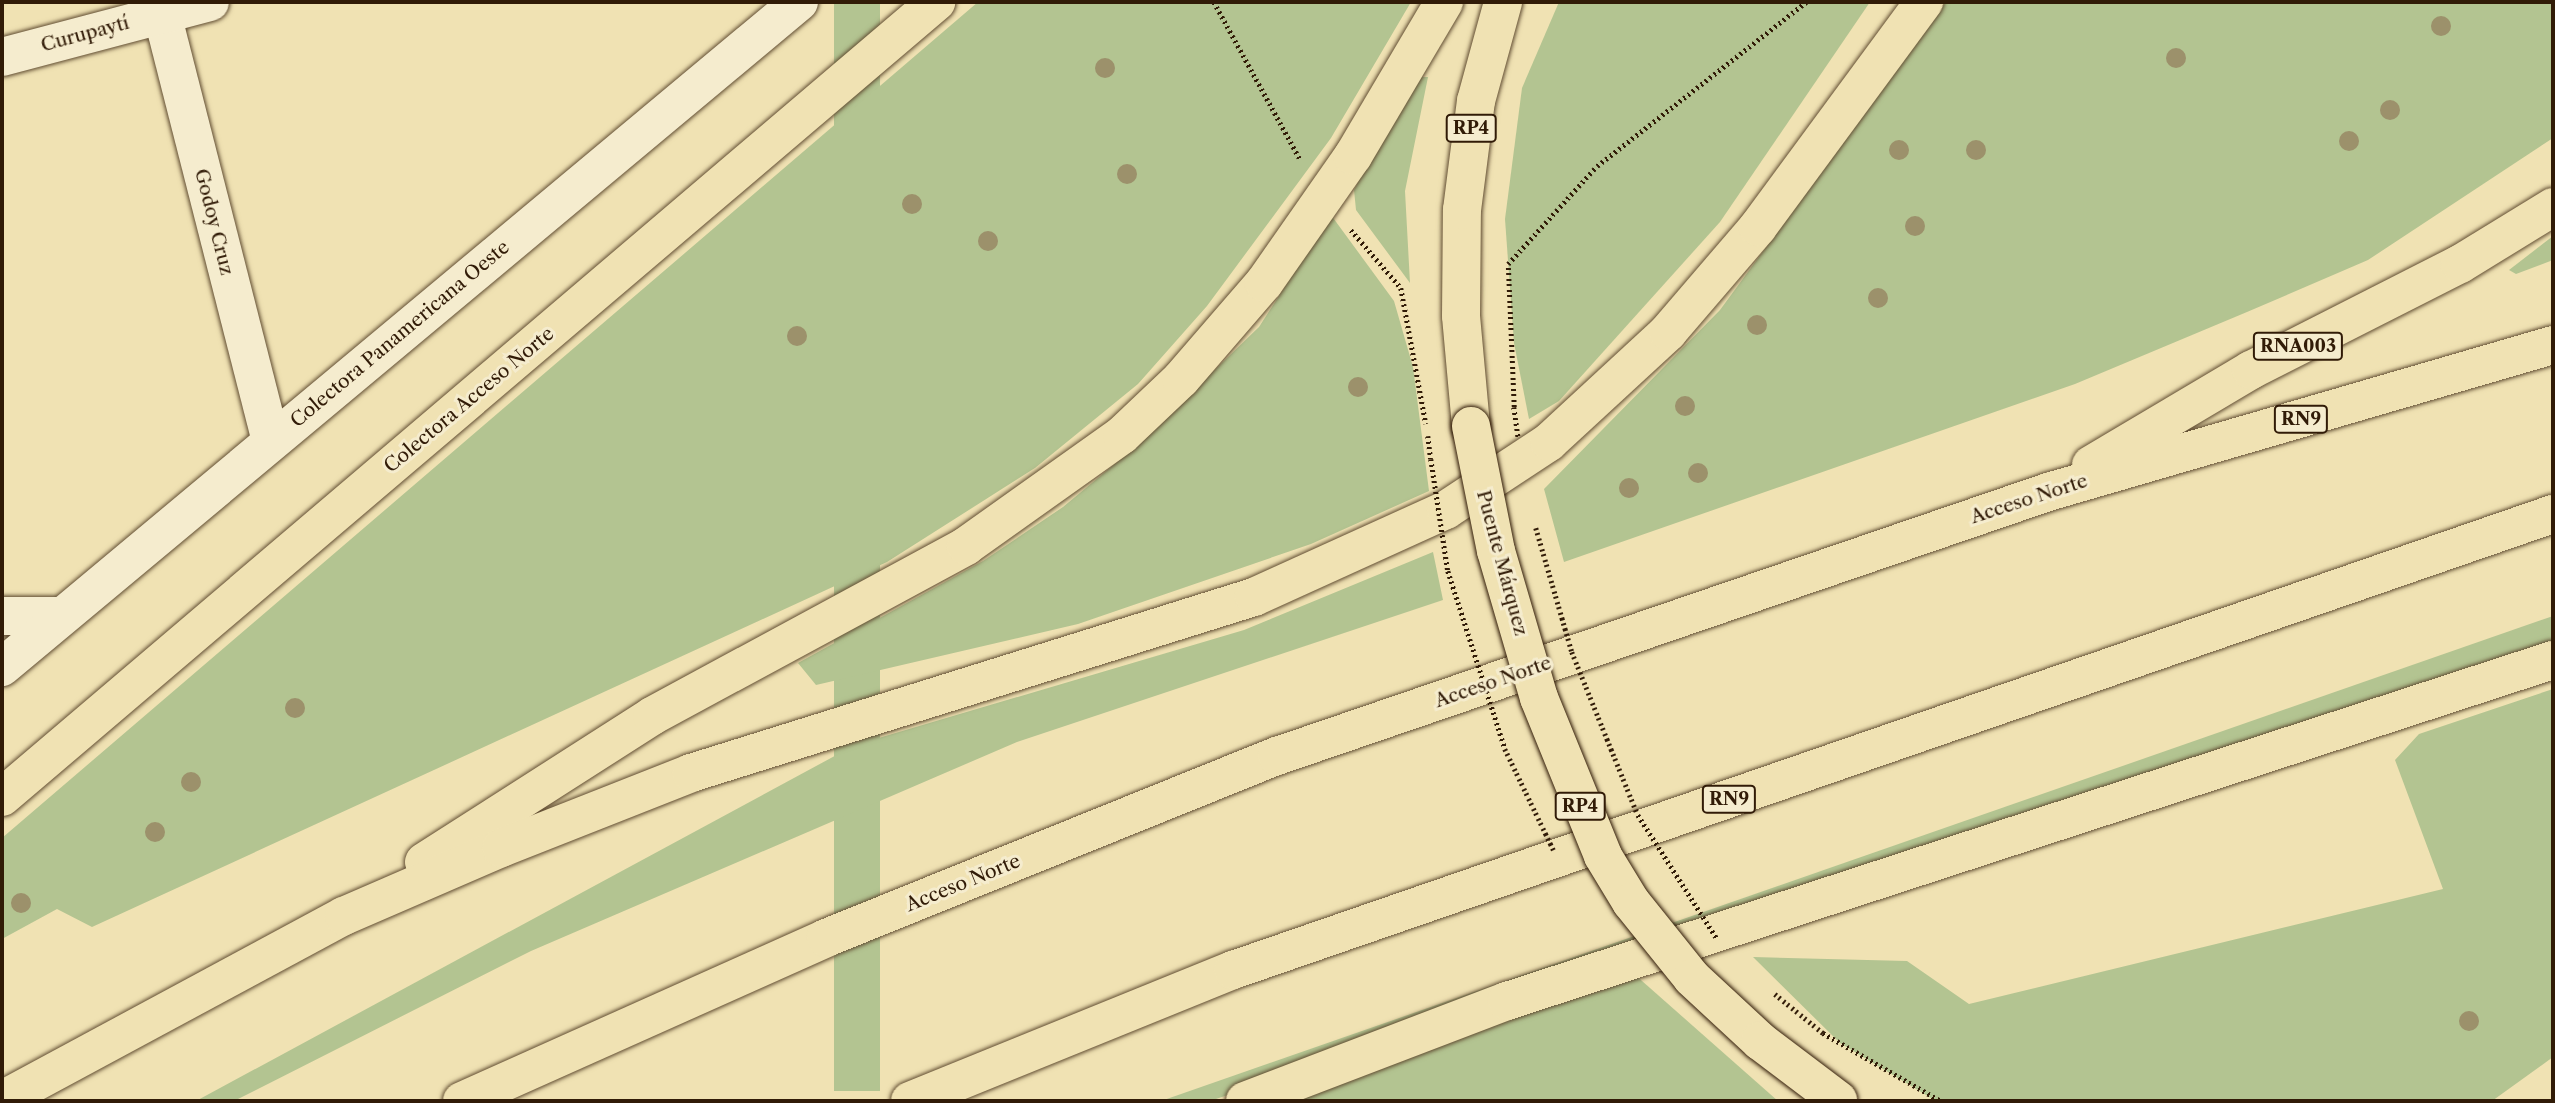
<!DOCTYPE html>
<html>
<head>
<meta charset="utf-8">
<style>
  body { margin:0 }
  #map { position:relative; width:2555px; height:1103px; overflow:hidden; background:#f0e2b3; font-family:"Libre Caslon Text",serif }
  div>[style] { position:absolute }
  .green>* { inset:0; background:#b3c491; transform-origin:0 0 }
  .path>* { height:4.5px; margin-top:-2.25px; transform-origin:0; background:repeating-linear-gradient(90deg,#311b07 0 2px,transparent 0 5.5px) }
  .roads { filter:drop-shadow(0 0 2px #614d32) drop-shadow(0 0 2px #614d32) }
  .minor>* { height:38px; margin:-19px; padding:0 19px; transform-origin:19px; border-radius:19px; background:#f5ecce }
  .tertiary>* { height:38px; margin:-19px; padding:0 19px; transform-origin:19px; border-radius:19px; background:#f5ecce }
  .primary>* { height:38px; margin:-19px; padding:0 19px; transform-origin:19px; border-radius:19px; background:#f0e2b3 }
  .motorway>* { height:38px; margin:-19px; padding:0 19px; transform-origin:19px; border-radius:19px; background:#f0e2b3 }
  .path-bridge>* { height:4.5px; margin-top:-2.25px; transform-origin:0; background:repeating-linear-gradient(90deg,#311b07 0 2px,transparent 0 5.5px) }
  .bridges { filter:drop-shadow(0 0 2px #311b07) drop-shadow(0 0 2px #311b07) }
  .primary-bridge>* { height:38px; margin:-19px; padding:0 19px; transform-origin:19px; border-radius:19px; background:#f0e2b3 }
  .trees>* { width:20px; height:20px; margin:-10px; border-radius:50%; background:#9c916b }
  span { translate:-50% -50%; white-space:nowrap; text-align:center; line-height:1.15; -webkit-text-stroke:6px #f5ecce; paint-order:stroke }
  .shield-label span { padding:2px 5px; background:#f5ecce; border:2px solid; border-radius:5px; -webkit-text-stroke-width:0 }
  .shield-label { font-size:18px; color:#311b07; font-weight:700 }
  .street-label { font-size:19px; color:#311b07 }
  .frame { position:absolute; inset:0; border:4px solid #311b07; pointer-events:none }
</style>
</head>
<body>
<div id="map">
  <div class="green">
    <i style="left:834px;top:2px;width:46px;height:1089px"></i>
    <i style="clip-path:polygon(978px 2px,1411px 2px,1331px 138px,1207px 306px,1138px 384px,1035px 468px,887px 562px,92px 927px,57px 909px,2px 939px,2px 838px)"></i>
    <i style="clip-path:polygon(1559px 2px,1870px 2px,1720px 222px,1559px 401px,1529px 419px,1514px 343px,1505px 219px,1522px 88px)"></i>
    <i style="clip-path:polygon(1946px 2px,2553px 2px,2553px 138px,2368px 260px,2247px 312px,2075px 384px,1564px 562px,1544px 489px,1720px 310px)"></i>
    <i style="clip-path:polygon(1413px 77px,1428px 77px,1405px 191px,1410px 283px,1356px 210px,1354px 190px)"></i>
    <i style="clip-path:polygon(1331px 215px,1394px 301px,1413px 367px,1429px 491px,1311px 544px,1078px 624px,816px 685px,798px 663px,983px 561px,1063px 507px,1134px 448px,1259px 327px)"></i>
    <i style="clip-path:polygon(2553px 236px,2553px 260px,2516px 274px,2509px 270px)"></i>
    <i style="clip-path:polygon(1433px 552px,1443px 600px,1017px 742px,531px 951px,234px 1101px,196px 1101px,855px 745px,1244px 630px)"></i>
    <i style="clip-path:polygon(2553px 616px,2553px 654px,1210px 1101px,1161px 1101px)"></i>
    <i style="clip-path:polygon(2553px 689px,2553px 1057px,2492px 1101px,1936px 1101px,1840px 1043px,1753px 957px,1907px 961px,1969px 1004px,2443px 889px,2395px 760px,2419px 734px)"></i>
    <i style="clip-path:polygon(1633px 973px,1778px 1101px,1275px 1101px)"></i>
  </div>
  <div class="path">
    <i style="left:1214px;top:2px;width:181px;rotate:61.3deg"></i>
    <i style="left:1351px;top:230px;width:77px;rotate:49.2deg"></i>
    <i style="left:1401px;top:288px;width:138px;rotate:79.6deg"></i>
    <i style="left:1514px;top:407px;width:143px;rotate:-92.4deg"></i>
    <i style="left:1508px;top:264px;width:132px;rotate:-47.8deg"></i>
    <i style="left:1597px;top:166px;width:266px;rotate:-38.1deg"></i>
    <i style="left:1428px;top:436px;width:23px;rotate:83deg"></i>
    <i style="left:1823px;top:1033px;width:136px;rotate:30deg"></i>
  </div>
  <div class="roads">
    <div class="minor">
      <i style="left:159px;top:2px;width:453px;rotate:75.7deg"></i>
      <i style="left:2px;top:57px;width:215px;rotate:-14.8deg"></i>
      <i style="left:2px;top:616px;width:59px"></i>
    </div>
    <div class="tertiary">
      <i style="left:2px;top:667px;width:1038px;rotate:-39.84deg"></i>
    </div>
    <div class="primary">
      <i style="left:1471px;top:426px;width:110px;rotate:-95.2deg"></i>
      <i style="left:1461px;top:316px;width:106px;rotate:-89.5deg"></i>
      <i style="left:1462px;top:210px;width:110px;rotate:-82.7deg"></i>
      <i style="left:1476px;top:101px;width:103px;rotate:-74.7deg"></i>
    </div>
    <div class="motorway">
      <i style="left:2091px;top:465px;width:186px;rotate:-30.7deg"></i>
      <i style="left:2251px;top:370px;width:234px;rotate:-26.9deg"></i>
      <i style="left:2460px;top:264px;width:109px;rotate:-31.5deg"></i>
      <i style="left:2px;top:797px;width:1227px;rotate:-40.4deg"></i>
      <i style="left:424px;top:862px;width:271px;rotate:-32.6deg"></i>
      <i style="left:652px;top:716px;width:357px;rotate:-28.4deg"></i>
      <i style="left:966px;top:546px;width:191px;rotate:-35.4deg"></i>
      <i style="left:1122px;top:435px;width:81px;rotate:-43.5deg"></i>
      <i style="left:1181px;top:379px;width:127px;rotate:-49.2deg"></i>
      <i style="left:1264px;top:283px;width:155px;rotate:-55deg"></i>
      <i style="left:1353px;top:156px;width:179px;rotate:-59.4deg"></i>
      <i style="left:2px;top:1100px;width:388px;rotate:-28.3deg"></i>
      <i style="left:344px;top:916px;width:171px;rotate:-23.4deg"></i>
      <i style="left:501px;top:848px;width:204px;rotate:-21.5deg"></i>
      <i style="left:691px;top:773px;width:590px;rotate:-17.36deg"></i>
      <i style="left:1254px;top:597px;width:211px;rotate:-24.4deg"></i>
      <i style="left:1446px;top:510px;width:123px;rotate:-33.4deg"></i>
      <i style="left:1549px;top:442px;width:162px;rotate:-42.7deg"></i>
      <i style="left:1668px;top:332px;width:138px;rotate:-49.4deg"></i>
      <i style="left:1758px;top:227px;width:280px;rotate:-53.6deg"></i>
      <i style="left:462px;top:1101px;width:399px;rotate:-24.1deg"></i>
      <i style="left:826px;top:938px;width:486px;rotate:-22deg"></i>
      <i style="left:1277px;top:756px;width:815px;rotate:-18.9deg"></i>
      <i style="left:2048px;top:492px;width:526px;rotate:-16.23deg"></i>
      <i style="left:910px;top:1101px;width:349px;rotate:-22.1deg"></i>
      <i style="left:1233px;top:970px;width:1397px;rotate:-19.06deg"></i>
      <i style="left:1245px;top:1101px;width:280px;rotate:-20.9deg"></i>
      <i style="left:1507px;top:1001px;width:1100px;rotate:-18.06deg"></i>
    </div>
  </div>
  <div class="path-bridge">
    <i style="left:1514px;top:407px;width:30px;rotate:82deg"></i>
    <i style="left:1431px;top:459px;width:113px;rotate:81.4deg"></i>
    <i style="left:1448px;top:571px;width:187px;rotate:72.2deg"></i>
    <i style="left:1505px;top:749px;width:115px;rotate:64.3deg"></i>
    <i style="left:1536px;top:528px;width:129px;rotate:73.8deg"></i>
    <i style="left:1572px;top:652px;width:176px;rotate:68deg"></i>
    <i style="left:1638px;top:815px;width:148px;rotate:57.4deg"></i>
    <i style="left:1775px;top:994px;width:62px;rotate:39.1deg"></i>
  </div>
  <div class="bridges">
    <div class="primary-bridge">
      <i style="left:1471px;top:426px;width:127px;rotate:78.7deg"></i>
      <i style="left:1496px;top:551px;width:153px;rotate:73.7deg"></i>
      <i style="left:1539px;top:698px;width:170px;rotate:67.9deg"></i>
      <i style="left:1603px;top:856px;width:54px;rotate:58.7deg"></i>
      <i style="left:1631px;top:902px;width:97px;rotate:51.2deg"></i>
      <i style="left:1692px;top:978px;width:93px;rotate:42.8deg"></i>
      <i style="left:1760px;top:1041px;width:98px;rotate:37.1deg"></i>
    </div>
  </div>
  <div class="trees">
    <i style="left:2441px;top:26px"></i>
    <i style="left:2176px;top:58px"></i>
    <i style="left:1105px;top:68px"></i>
    <i style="left:2390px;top:110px"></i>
    <i style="left:2349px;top:141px"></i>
    <i style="left:1899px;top:150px"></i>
    <i style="left:1976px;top:150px"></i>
    <i style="left:1127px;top:174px"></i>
    <i style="left:912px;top:204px"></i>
    <i style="left:1915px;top:226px"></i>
    <i style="left:988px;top:241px"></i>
    <i style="left:1878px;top:298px"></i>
    <i style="left:1757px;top:325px"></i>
    <i style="left:797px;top:336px"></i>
    <i style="left:1358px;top:387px"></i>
    <i style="left:1685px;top:406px"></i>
    <i style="left:1698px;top:473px"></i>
    <i style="left:1629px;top:488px"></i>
    <i style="left:295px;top:708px"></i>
    <i style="left:191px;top:782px"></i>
    <i style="left:155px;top:832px"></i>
    <i style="left:21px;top:903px"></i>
    <i style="left:2469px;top:1021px"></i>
  </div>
  <div class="shield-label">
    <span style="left:1471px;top:128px">RP4</span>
    <span style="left:2298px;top:346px">RNA003</span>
    <span style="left:2301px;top:419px">RN9</span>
    <span style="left:1729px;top:799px">RN9</span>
    <span style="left:1580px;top:806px">RP4</span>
  </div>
  <div class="street-label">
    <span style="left:85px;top:34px;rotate:-15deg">Curupaytí</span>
    <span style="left:214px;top:222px;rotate:76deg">Godoy Cruz</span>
    <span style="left:400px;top:334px;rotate:-40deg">Colectora Panamericana Oeste</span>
    <span style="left:469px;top:400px;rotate:-40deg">Colectora Acceso Norte</span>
    <span style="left:2029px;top:499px;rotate:-18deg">Acceso Norte</span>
    <span style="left:1502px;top:563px;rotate:75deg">Puente Márquez</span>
    <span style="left:1493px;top:682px;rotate:-19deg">Acceso Norte</span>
    <span style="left:963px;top:883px;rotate:-22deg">Acceso Norte</span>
  </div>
  <div class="frame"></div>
</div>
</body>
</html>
